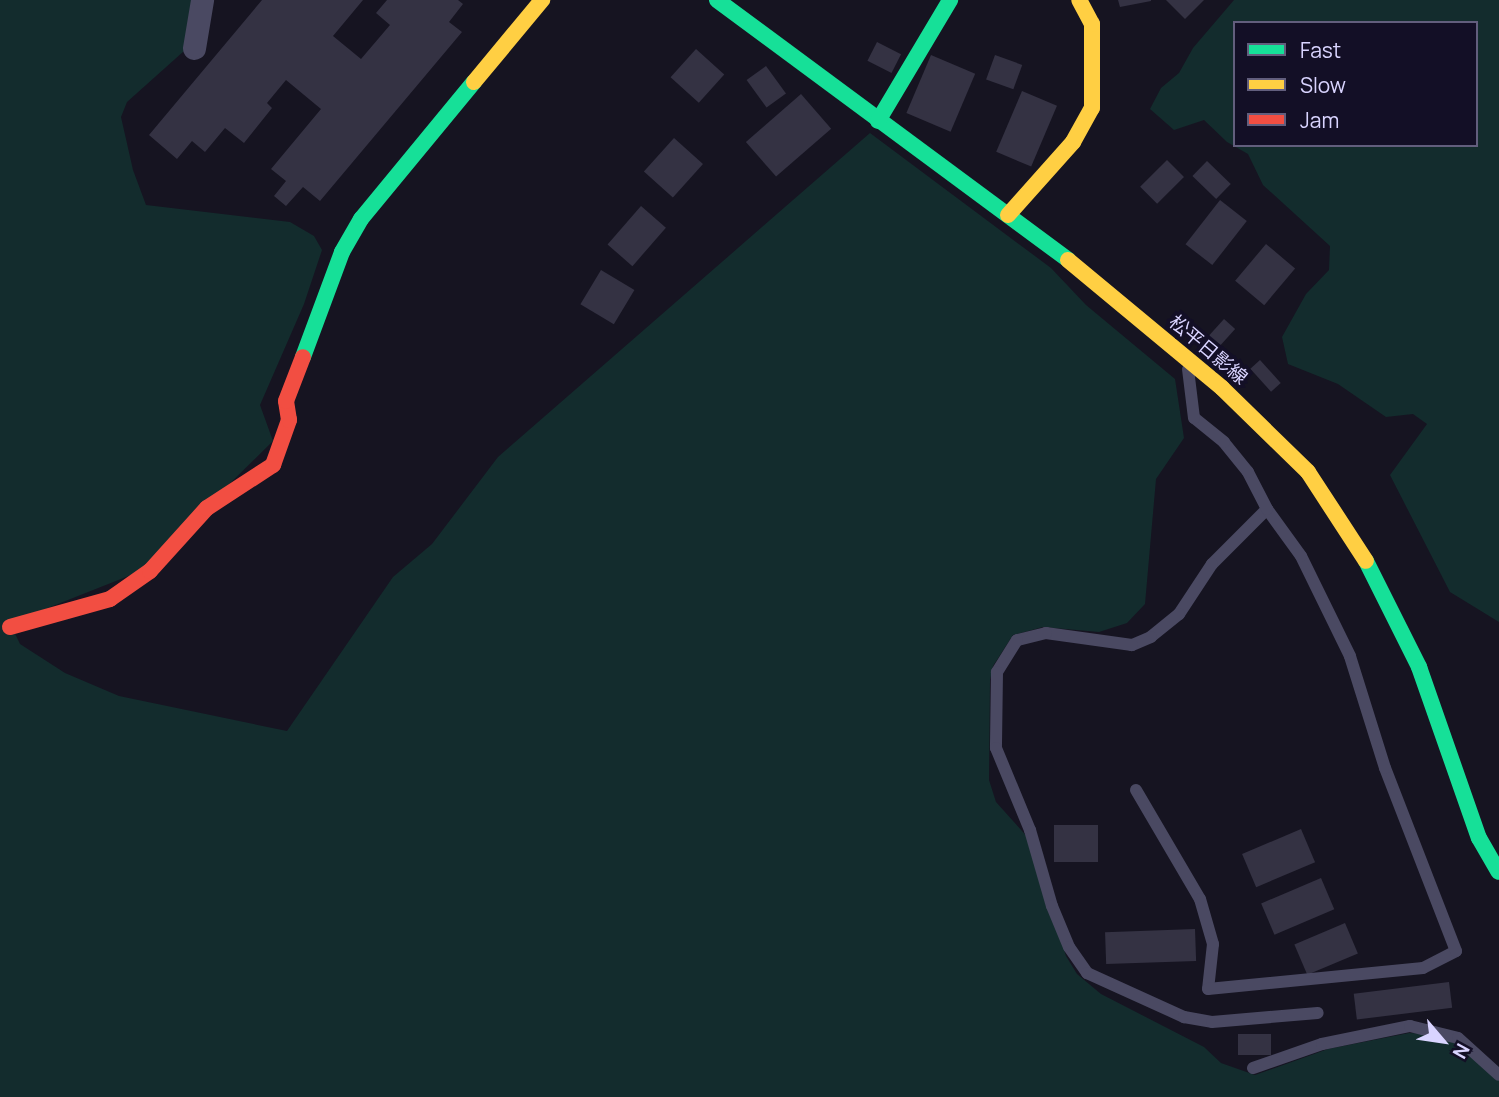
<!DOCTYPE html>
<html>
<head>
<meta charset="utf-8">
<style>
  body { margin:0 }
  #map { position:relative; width:1499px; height:1097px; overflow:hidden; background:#161421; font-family:Manrope,"Noto Sans JP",sans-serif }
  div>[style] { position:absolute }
  .green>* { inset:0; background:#132c2d }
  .building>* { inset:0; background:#343243; transform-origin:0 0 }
  .lane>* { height:12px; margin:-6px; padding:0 6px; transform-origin:6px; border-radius:6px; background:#4a4962 }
  .street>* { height:23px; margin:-11.5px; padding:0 11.5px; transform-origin:11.5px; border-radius:11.5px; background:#4a4962 }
  .fast>* { height:16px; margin:-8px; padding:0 8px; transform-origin:8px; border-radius:8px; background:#16e098 }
  .slow>* { height:16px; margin:-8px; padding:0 8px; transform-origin:8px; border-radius:8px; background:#ffcf43 }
  .jam>* { height:16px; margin:-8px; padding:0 8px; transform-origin:8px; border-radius:8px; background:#f24e42 }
  span { translate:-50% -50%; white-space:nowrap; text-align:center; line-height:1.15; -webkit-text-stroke:7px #130f26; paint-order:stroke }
  .street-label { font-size:19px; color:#d9d4ff }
  .legend { position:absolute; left:1233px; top:21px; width:245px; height:126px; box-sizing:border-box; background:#130f26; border:2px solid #625e7d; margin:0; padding:9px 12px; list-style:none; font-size:21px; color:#d9d4ff }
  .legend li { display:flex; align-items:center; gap:14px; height:35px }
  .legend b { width:35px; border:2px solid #625e7d }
  .north { position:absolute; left:1408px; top:1006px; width:70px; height:70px; -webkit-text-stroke:5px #130f26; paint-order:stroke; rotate:119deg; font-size:19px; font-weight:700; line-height:28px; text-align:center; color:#d9d4ff }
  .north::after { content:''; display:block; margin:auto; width:24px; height:32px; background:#d9d4ff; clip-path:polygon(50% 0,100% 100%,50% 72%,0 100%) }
</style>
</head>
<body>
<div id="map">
  <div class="green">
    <i style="clip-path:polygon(0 0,193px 0,184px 51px,127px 102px,121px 117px,133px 170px,146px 205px,290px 222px,314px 236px,322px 250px,304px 304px,260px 405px,273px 441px,141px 571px,10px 623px,20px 644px,65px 673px,119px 696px,287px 731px,393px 577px,432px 544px,498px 457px,870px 133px,1051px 268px,1086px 305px,1175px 379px,1184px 438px,1156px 479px,1145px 604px,1127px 623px,1099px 632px,1043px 627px,1013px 635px,993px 666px,990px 680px,989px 780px,996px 802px,1030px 840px,1066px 956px,1077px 974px,1101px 994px,1204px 1047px,1221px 1063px,1255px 1075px,1328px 1049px,1409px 1033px,1430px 1034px,1459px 1045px,1499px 1080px,1499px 1097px,0 1097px)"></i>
    <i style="clip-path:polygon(evenodd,1234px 0,1499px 0,1499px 622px,1450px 592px,1390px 475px,1427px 424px,1413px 414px,1386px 417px,1338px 384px,1288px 364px,1282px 337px,1306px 294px,1329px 270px,1330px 246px,1263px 185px,1248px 154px,1227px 142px,1204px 120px,1174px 130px,1150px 109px,1161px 88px,1179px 73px,1193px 48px,1234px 0,1235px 23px,1476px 23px,1476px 145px,1235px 145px,1235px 23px)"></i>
  </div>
  <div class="building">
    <i style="clip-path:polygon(262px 0,363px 0,333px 36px,361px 59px,390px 25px,376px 13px,387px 0,458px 0,463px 4px,449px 22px,462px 32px,320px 201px,303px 187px,286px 206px,274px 196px,286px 181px,271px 169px,321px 109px,286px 80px,267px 103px,272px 108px,244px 143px,225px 128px,205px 152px,192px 141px,177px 159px,149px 135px)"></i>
    <i style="clip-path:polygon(1118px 0,1151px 0,1151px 1px,1120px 7px)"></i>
    <i style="clip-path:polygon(1166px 0,1204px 0,1185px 19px)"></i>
    <i style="left:877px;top:42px;width:27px;height:21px;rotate:27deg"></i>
    <i style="left:696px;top:49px;width:38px;height:38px;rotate:42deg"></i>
    <i style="left:931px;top:55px;width:48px;height:63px;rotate:23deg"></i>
    <i style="left:995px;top:55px;width:29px;height:26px;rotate:20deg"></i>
    <i style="left:766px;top:66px;width:34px;height:24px;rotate:54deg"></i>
    <i style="left:1022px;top:91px;width:38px;height:66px;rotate:23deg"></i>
    <i style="left:801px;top:94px;width:46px;height:73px;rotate:49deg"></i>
    <i style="left:674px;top:138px;width:39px;height:45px;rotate:42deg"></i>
    <i style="left:1167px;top:160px;width:24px;height:38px;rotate:45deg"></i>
    <i style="left:1207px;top:161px;width:33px;height:21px;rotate:44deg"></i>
    <i style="left:1220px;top:200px;width:34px;height:56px;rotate:38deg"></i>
    <i style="left:641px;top:206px;width:33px;height:51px;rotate:41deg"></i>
    <i style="left:1266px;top:244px;width:38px;height:48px;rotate:40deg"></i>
    <i style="left:601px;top:270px;width:39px;height:40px;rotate:31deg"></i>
    <i style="left:1224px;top:319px;width:15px;height:25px;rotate:42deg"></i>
    <i style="left:1260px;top:360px;width:31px;height:13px;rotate:48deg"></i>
    <i style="left:1054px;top:825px;width:44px;height:37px"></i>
    <i style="left:1301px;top:829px;width:36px;height:64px;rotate:67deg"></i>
    <i style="left:1321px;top:878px;width:34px;height:65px;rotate:67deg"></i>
    <i style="left:1345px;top:923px;width:33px;height:55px;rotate:67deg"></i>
    <i style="left:1195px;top:929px;width:32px;height:90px;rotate:88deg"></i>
    <i style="left:1449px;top:982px;width:26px;height:96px;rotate:83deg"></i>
    <i style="left:1238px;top:1034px;width:33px;height:21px"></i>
  </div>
  <div class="lane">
    <i style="left:1267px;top:509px;width:78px;rotate:135deg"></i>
    <i style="left:1212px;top:564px;width:60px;rotate:123.4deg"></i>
    <i style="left:1179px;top:614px;width:36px;rotate:141deg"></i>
    <i style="left:1151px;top:637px;width:21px;rotate:157deg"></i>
    <i style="left:1132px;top:645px;width:87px;rotate:-172.1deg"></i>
    <i style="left:1046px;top:633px;width:30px;rotate:166deg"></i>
    <i style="left:1017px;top:640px;width:38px;rotate:122deg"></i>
    <i style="left:997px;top:672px;width:76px;rotate:90.8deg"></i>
    <i style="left:996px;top:748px;width:89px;rotate:67.5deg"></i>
    <i style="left:1030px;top:830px;width:79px;rotate:73.9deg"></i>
    <i style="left:1052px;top:906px;width:44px;rotate:67.5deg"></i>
    <i style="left:1069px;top:947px;width:32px;rotate:55deg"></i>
    <i style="left:1087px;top:973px;width:107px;rotate:24.4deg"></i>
    <i style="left:1184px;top:1017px;width:28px;rotate:10deg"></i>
    <i style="left:1212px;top:1022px;width:106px;rotate:-4.9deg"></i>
    <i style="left:1136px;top:790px;width:126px;rotate:59.6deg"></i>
    <i style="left:1200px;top:899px;width:47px;rotate:73.9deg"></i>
    <i style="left:1213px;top:944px;width:45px;rotate:96.3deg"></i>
    <i style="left:1208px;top:989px;width:216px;rotate:-5.6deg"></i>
    <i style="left:1423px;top:968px;width:37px;rotate:-27deg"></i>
    <i style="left:1456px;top:951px;width:196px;rotate:-111.2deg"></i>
    <i style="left:1385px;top:768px;width:117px;rotate:-107.4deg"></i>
    <i style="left:1350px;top:656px;width:111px;rotate:-116.1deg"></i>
    <i style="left:1301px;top:556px;width:58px;rotate:-125.9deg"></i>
    <i style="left:1267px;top:509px;width:42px;rotate:-117.2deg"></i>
    <i style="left:1248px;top:472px;width:38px;rotate:-129deg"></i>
    <i style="left:1224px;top:442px;width:38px;rotate:-141deg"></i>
    <i style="left:1194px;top:418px;width:49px;rotate:-97deg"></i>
    <i style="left:1253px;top:1068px;width:73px;rotate:-19.2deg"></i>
    <i style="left:1322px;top:1044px;width:90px;rotate:-11.6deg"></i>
    <i style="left:1410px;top:1026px;width:49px;rotate:14deg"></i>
    <i style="left:1458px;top:1038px;width:55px;rotate:42.1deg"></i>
  </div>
  <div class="street">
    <i style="left:194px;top:48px;width:49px;rotate:-80.5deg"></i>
  </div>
  <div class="fast">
    <i style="left:717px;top:0;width:437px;rotate:36.5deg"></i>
    <i style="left:878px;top:121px;width:141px;rotate:-59.2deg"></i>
    <i style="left:303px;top:357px;width:112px;rotate:-69.6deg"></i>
    <i style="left:342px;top:252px;width:38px;rotate:-60deg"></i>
    <i style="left:361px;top:219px;width:178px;rotate:-50.5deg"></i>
    <i style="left:1366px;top:561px;width:119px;rotate:63.4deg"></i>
    <i style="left:1419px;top:667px;width:181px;rotate:70.7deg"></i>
    <i style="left:1479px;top:838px;width:39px;rotate:60deg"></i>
  </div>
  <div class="slow">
    <i style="left:474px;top:82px;width:107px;rotate:-50.3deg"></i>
    <i style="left:1008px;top:215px;width:98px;rotate:-48.3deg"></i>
    <i style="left:1073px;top:142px;width:39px;rotate:-61deg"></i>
    <i style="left:1092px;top:108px;width:84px;rotate:-90deg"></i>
    <i style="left:1092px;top:24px;width:27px;rotate:-118deg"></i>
    <i style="left:1068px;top:260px;width:200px;rotate:39.7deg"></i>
    <i style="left:1222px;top:388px;width:120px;rotate:44.3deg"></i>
    <i style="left:1308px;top:472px;width:106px;rotate:56.9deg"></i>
  </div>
  <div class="jam">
    <i style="left:10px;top:627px;width:104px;rotate:-15.6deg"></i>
    <i style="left:110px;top:599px;width:49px;rotate:-35deg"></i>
    <i style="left:150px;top:571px;width:85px;rotate:-47.9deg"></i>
    <i style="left:207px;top:508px;width:79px;rotate:-33.1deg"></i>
    <i style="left:273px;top:465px;width:48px;rotate:-70.4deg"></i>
    <i style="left:289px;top:420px;width:19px;rotate:-99deg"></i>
    <i style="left:286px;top:401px;width:47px;rotate:-68.9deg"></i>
  </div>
  <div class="street-label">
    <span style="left:1208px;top:350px;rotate:40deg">松平日影線</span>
  </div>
  <ul class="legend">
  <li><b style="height:9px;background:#16e098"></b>Fast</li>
  <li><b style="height:9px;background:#ffcf43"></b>Slow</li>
  <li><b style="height:9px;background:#f24e42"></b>Jam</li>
  </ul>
  <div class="north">N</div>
</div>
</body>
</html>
